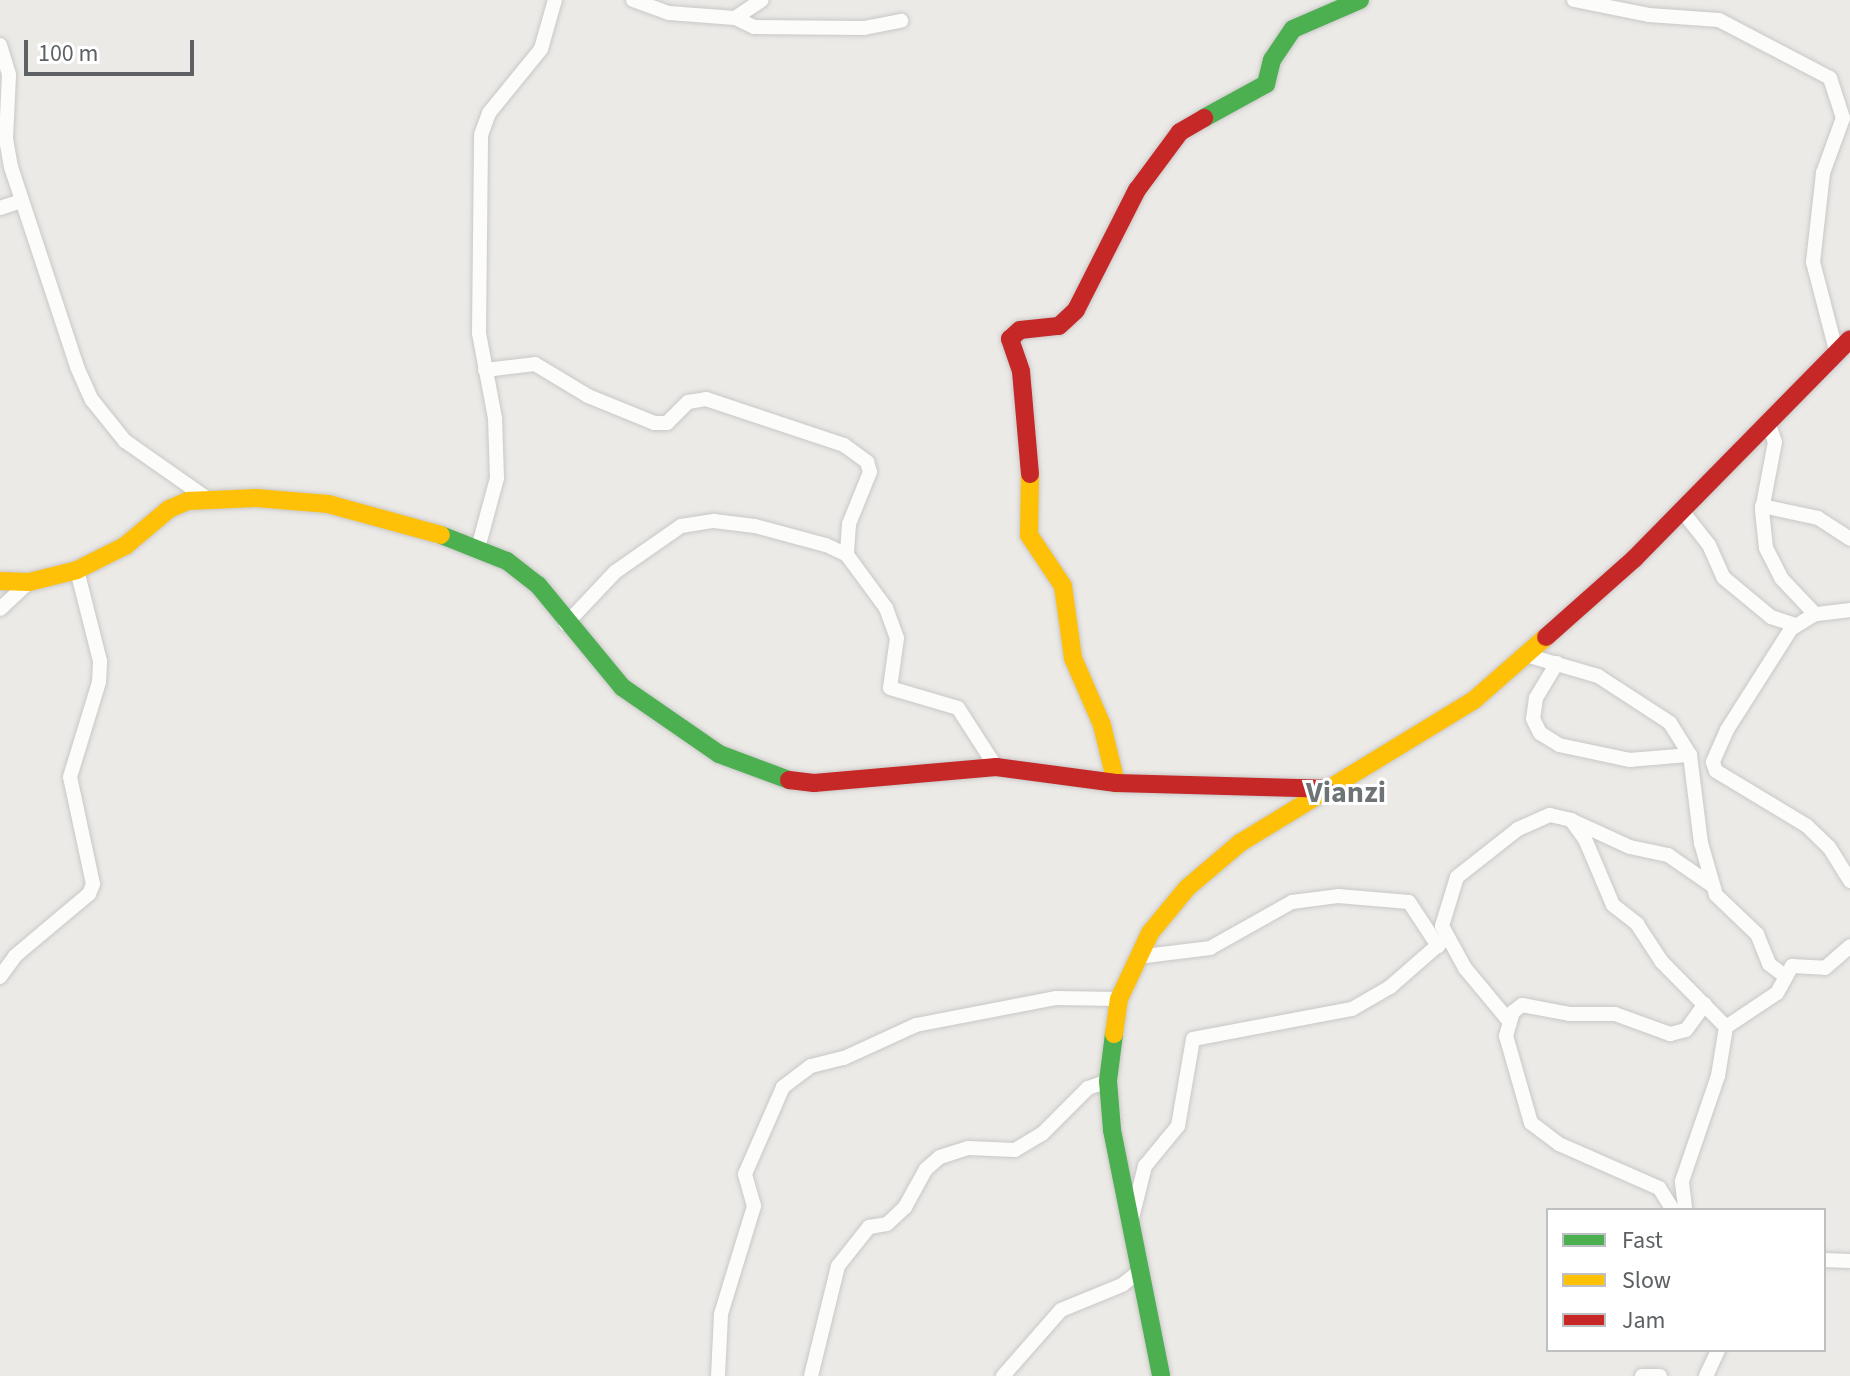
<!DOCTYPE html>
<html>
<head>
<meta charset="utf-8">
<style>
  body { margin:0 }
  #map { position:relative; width:1850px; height:1376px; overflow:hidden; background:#eceae7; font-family:"Source Sans 3",sans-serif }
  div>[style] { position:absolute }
  .roads { filter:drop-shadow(0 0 2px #c8c8c7) drop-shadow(0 0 2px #c8c8c7) }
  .street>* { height:14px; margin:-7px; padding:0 7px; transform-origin:7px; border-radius:7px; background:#fcfcfb }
  .fast>* { height:18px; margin:-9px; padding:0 9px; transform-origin:9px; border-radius:9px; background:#4caf50 }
  .slow>* { height:18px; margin:-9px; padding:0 9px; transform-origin:9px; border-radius:9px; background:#ffc107 }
  .jam>* { height:18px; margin:-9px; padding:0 9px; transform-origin:9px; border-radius:9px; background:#c62828 }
  span { translate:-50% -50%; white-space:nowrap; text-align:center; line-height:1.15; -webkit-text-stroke:6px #fff; paint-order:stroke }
  .quarter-label { font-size:30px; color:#6e7376; font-weight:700 }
  .legend { position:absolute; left:1546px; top:1208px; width:280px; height:144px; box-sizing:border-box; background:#fff; border:2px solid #bec0c1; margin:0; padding:10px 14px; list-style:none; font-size:24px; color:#5d6164 }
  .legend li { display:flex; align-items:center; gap:16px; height:40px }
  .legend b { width:40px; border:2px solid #bec0c1 }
  .scale { position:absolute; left:24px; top:40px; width:170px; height:36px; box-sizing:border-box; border:4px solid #5d6164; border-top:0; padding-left:10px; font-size:24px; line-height:28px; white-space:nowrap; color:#5d6164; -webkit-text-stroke:6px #fff; paint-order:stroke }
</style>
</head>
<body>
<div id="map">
  <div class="roads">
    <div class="street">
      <i style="left:633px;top:0;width:38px;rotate:20deg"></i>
      <i style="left:669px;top:13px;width:66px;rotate:4.3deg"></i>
      <i style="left:735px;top:18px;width:32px;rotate:-34deg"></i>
      <i style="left:1574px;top:0;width:76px;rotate:11.3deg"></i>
      <i style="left:1649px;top:15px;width:70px;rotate:4.1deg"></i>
      <i style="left:1719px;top:20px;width:125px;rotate:27.6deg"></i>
      <i style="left:1830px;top:78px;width:42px;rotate:72deg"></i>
      <i style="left:1843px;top:118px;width:59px;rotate:110deg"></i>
      <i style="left:1823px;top:173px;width:90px;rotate:96.4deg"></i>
      <i style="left:1813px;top:262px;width:95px;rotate:75.4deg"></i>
      <i style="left:735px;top:18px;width:21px;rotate:25deg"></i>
      <i style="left:754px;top:27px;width:110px;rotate:0.5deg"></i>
      <i style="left:864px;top:28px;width:38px;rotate:-11deg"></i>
      <i style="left:0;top:45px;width:31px;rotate:73deg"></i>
      <i style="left:9px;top:75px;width:64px;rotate:92.7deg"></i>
      <i style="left:6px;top:139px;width:28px;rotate:80deg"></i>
      <i style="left:11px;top:167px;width:211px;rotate:71.7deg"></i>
      <i style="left:77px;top:367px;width:36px;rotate:66deg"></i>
      <i style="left:92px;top:400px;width:53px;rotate:51.2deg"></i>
      <i style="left:125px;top:441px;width:98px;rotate:35deg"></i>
      <i style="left:0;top:208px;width:23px;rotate:-18deg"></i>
      <i style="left:485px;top:370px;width:50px;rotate:-6.8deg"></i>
      <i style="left:535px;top:364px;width:62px;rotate:31.1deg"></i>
      <i style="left:588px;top:396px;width:71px;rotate:22.2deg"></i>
      <i style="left:654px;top:423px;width:13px"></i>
      <i style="left:667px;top:423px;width:30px;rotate:-45deg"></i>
      <i style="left:688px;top:402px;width:18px;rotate:-9deg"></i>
      <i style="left:706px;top:399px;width:145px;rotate:18.4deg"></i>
      <i style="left:844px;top:445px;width:29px;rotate:36deg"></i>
      <i style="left:867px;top:462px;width:10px;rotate:73deg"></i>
      <i style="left:870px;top:472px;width:56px;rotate:112deg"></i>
      <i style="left:849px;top:524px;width:31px;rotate:94deg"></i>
      <i style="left:1768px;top:421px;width:22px;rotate:72deg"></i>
      <i style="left:1775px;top:442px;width:69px;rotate:100.8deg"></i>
      <i style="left:1762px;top:510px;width:38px;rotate:84deg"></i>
      <i style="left:1766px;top:548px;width:34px;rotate:63deg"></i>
      <i style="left:1781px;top:578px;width:50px;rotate:46.6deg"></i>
      <i style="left:1762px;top:506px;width:57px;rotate:12.1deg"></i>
      <i style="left:1818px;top:518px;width:38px;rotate:33deg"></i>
      <i style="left:1683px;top:512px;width:42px;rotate:51.8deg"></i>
      <i style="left:1709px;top:545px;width:36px;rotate:66deg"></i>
      <i style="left:1724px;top:578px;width:61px;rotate:39.7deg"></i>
      <i style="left:1771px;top:617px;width:26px;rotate:18deg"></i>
      <i style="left:478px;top:548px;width:73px;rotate:-74.8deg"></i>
      <i style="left:497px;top:478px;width:60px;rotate:-91.9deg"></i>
      <i style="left:495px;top:418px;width:86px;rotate:-100.7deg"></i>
      <i style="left:479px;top:333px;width:198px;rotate:-89.4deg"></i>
      <i style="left:481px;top:135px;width:23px;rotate:-70deg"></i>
      <i style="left:489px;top:113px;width:82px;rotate:-50.9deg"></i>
      <i style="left:541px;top:49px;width:51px;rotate:-74.1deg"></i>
      <i style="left:0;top:609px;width:40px;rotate:-43deg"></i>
      <i style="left:1850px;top:610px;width:35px;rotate:173deg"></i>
      <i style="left:1815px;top:614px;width:28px;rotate:148deg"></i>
      <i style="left:1791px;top:629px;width:120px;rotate:122.4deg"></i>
      <i style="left:1727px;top:730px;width:35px;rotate:114deg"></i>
      <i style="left:1713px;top:762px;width:9px;rotate:72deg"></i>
      <i style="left:1716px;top:771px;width:106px;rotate:31.1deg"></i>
      <i style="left:1807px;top:826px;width:30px;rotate:44deg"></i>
      <i style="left:1829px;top:847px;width:40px;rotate:58deg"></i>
      <i style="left:566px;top:624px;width:71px;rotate:-46.7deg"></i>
      <i style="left:615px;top:572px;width:80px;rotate:-34.9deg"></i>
      <i style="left:681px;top:526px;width:33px;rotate:-9deg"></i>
      <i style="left:714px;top:521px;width:41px;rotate:7deg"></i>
      <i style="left:755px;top:526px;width:73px;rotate:15deg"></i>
      <i style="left:826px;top:545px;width:23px;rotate:25deg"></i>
      <i style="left:847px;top:555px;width:66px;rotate:53.7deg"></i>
      <i style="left:886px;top:608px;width:32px;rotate:70deg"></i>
      <i style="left:897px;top:638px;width:50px;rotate:98deg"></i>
      <i style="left:890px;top:688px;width:71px;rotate:16.4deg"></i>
      <i style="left:958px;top:708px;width:70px;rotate:57.2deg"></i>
      <i style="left:1526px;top:655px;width:75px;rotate:16.3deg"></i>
      <i style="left:1598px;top:676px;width:86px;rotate:33.1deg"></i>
      <i style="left:1670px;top:723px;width:38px;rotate:58deg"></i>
      <i style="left:1690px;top:755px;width:89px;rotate:82.9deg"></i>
      <i style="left:1701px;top:843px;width:54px;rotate:73.9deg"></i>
      <i style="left:1716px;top:895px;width:57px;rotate:43.6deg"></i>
      <i style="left:1757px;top:934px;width:32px;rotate:68deg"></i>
      <i style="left:1769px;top:964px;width:21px;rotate:37deg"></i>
      <i style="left:1557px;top:663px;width:41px;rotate:121deg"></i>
      <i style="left:1536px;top:698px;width:21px;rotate:98deg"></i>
      <i style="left:1533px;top:719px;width:16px;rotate:63deg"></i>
      <i style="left:1540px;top:733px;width:22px;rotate:32deg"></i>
      <i style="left:1559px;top:745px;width:73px;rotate:11.9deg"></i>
      <i style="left:1630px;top:760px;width:60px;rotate:-4.8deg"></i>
      <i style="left:1571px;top:820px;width:24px;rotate:54deg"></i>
      <i style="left:1585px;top:839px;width:72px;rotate:67deg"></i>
      <i style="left:1613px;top:905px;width:31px;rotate:38deg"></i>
      <i style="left:1637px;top:924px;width:45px;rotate:56.7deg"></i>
      <i style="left:1662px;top:962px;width:91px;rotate:45.4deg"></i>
      <i style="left:1137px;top:957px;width:74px;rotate:-7deg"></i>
      <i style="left:1210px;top:948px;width:94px;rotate:-29.3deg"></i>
      <i style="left:1292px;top:902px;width:46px;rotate:-7.4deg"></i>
      <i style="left:1338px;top:896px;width:71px;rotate:4.8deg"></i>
      <i style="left:1409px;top:902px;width:53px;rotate:56.6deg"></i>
      <i style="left:0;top:977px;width:26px;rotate:-54deg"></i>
      <i style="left:15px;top:956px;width:97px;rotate:-40deg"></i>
      <i style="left:89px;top:894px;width:11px;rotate:-68deg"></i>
      <i style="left:93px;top:884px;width:109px;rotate:-102.1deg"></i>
      <i style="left:70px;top:777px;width:99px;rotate:-73deg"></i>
      <i style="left:99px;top:682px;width:21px;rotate:-87deg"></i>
      <i style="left:100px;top:661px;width:94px;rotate:-104.2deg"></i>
      <i style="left:1509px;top:1021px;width:69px;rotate:-129.7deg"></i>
      <i style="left:1465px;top:968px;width:48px;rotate:-118.7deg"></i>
      <i style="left:1442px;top:926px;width:51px;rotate:-73deg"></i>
      <i style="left:1457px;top:877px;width:78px;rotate:-38.2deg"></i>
      <i style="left:1518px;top:829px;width:35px;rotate:-24deg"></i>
      <i style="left:1550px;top:815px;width:22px;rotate:13deg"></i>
      <i style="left:1571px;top:820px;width:65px;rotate:24.6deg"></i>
      <i style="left:1630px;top:847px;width:39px;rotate:12deg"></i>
      <i style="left:1668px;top:855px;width:55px;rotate:34.6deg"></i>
      <i style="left:1685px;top:1207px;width:26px;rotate:-97deg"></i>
      <i style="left:1682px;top:1181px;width:111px;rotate:-71.1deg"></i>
      <i style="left:1718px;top:1076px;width:50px;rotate:-80.7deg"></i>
      <i style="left:1726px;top:1027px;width:61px;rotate:-33.7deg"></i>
      <i style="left:1777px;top:993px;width:31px;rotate:-61deg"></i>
      <i style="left:1792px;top:966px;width:33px;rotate:3deg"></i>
      <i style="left:1825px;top:968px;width:33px;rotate:-41deg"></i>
      <i style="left:1673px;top:1210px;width:26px;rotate:-122deg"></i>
      <i style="left:1659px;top:1188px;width:109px;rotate:-156.3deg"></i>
      <i style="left:1559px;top:1144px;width:35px;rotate:-143deg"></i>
      <i style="left:1531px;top:1123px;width:91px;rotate:-106deg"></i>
      <i style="left:1506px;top:1036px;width:25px;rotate:-74deg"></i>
      <i style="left:1513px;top:1012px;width:11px;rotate:-38deg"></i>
      <i style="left:1522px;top:1005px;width:48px;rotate:10.8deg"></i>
      <i style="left:1569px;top:1014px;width:46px"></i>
      <i style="left:1615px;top:1014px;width:59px;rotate:20deg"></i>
      <i style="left:1670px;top:1034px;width:16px;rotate:-14deg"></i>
      <i style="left:1686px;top:1030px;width:32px;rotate:-54deg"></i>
      <i style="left:1131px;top:1222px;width:58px;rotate:-76deg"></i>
      <i style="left:1145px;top:1166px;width:52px;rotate:-50.5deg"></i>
      <i style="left:1178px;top:1126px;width:88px;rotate:-80.2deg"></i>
      <i style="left:1193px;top:1039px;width:162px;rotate:-10.7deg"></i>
      <i style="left:1352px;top:1009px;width:44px;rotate:-30.1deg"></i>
      <i style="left:1390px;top:987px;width:74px;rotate:-41.2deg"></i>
      <i style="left:1824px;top:1260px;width:26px;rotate:2deg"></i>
      <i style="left:718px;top:1376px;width:62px;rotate:-87.2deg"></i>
      <i style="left:721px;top:1314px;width:113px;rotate:-73deg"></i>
      <i style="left:754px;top:1206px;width:33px;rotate:-106deg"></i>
      <i style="left:745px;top:1174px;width:95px;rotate:-66.4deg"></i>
      <i style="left:783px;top:1087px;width:35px;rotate:-37deg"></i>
      <i style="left:811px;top:1066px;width:34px;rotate:-14deg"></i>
      <i style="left:844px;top:1058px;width:79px;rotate:-24.6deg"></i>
      <i style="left:916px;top:1025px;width:143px;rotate:-10.9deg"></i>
      <i style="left:1056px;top:998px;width:63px;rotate:0.9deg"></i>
      <i style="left:811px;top:1376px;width:113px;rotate:-76.2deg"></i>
      <i style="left:838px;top:1266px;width:50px;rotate:-51.5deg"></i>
      <i style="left:869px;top:1227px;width:18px;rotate:-9deg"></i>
      <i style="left:887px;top:1224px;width:25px;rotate:-43deg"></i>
      <i style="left:905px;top:1207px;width:43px;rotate:-61.1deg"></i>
      <i style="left:926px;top:1169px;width:18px;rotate:-41deg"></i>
      <i style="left:940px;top:1157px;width:29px;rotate:-18deg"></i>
      <i style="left:968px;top:1148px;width:47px;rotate:2.4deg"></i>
      <i style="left:1015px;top:1150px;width:31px;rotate:-31deg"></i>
      <i style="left:1042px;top:1134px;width:65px;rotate:-45deg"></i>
      <i style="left:1088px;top:1088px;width:21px;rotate:-19deg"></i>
      <i style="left:1003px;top:1376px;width:88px;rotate:-48.7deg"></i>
      <i style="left:1061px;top:1310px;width:66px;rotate:-22.3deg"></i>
      <i style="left:1122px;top:1285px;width:23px;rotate:-38deg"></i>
      <i style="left:1642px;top:1376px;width:18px"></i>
      <i style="left:1706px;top:1376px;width:29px;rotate:-65deg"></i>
    </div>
    <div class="fast">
      <i style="left:1204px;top:118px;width:71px;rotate:-28.7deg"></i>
      <i style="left:1266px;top:84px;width:25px;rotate:-76deg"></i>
      <i style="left:1272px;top:60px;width:37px;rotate:-56deg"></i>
      <i style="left:1293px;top:29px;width:73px;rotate:-23.4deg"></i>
      <i style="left:441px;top:535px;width:71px;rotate:21.5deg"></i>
      <i style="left:507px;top:561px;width:39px;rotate:38deg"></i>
      <i style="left:538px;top:585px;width:132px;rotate:50.5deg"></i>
      <i style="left:622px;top:687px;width:118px;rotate:34.6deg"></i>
      <i style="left:719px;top:754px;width:75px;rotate:20.4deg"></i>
      <i style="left:1114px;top:1034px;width:47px;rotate:97.3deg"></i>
      <i style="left:1108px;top:1081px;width:49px;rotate:85.3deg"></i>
      <i style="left:1112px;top:1130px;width:251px;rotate:78.7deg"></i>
    </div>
    <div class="slow">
      <i style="left:1030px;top:474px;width:61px;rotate:90.9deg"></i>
      <i style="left:1029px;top:535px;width:61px;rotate:56.3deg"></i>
      <i style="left:1063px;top:586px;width:73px;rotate:82.1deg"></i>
      <i style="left:1073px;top:658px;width:73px;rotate:66.6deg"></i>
      <i style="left:1102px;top:725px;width:60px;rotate:76.4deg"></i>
      <i style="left:0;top:581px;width:29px;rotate:2deg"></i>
      <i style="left:29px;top:582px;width:49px;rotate:-14deg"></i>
      <i style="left:77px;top:570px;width:54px;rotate:-26.6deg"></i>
      <i style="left:125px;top:546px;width:57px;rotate:-40.1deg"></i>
      <i style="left:169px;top:509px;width:21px;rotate:-23deg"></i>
      <i style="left:188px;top:501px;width:68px;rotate:-2.5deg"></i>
      <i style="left:256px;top:498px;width:72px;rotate:4.8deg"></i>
      <i style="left:328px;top:504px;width:117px;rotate:15.3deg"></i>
      <i style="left:1114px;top:1034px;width:35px;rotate:-82deg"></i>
      <i style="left:1119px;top:999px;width:73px;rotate:-64.8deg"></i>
      <i style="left:1150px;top:933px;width:58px;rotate:-50.6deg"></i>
      <i style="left:1187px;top:888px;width:70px;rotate:-40.3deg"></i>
      <i style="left:1240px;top:843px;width:274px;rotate:-31.4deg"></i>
      <i style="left:1474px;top:700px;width:96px;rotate:-41.2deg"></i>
    </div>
    <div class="jam">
      <i style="left:1030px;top:474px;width:103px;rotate:-95deg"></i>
      <i style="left:1021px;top:371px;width:34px;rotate:-109deg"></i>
      <i style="left:1010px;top:339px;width:13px;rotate:-42deg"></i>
      <i style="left:1020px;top:330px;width:39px;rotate:-6deg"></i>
      <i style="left:1059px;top:326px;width:23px;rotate:-43deg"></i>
      <i style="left:1076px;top:310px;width:135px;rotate:-63.1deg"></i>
      <i style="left:1137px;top:190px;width:72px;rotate:-53.4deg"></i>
      <i style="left:1180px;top:132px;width:28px;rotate:-30deg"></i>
      <i style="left:1546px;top:637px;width:118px;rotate:-41.6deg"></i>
      <i style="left:1634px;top:559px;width:308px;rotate:-45.5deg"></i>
      <i style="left:789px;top:780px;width:25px;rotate:7deg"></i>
      <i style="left:814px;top:783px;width:183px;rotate:-5deg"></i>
      <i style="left:996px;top:767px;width:121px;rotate:7.6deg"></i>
      <i style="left:1116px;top:783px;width:209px;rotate:1.6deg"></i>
    </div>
  </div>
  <div class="quarter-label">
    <span style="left:1346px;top:793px">Vianzi</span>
  </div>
  <ul class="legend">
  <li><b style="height:10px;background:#4caf50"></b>Fast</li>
  <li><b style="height:10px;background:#ffc107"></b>Slow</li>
  <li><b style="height:10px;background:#c62828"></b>Jam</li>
  </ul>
  <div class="scale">100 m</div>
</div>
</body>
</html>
